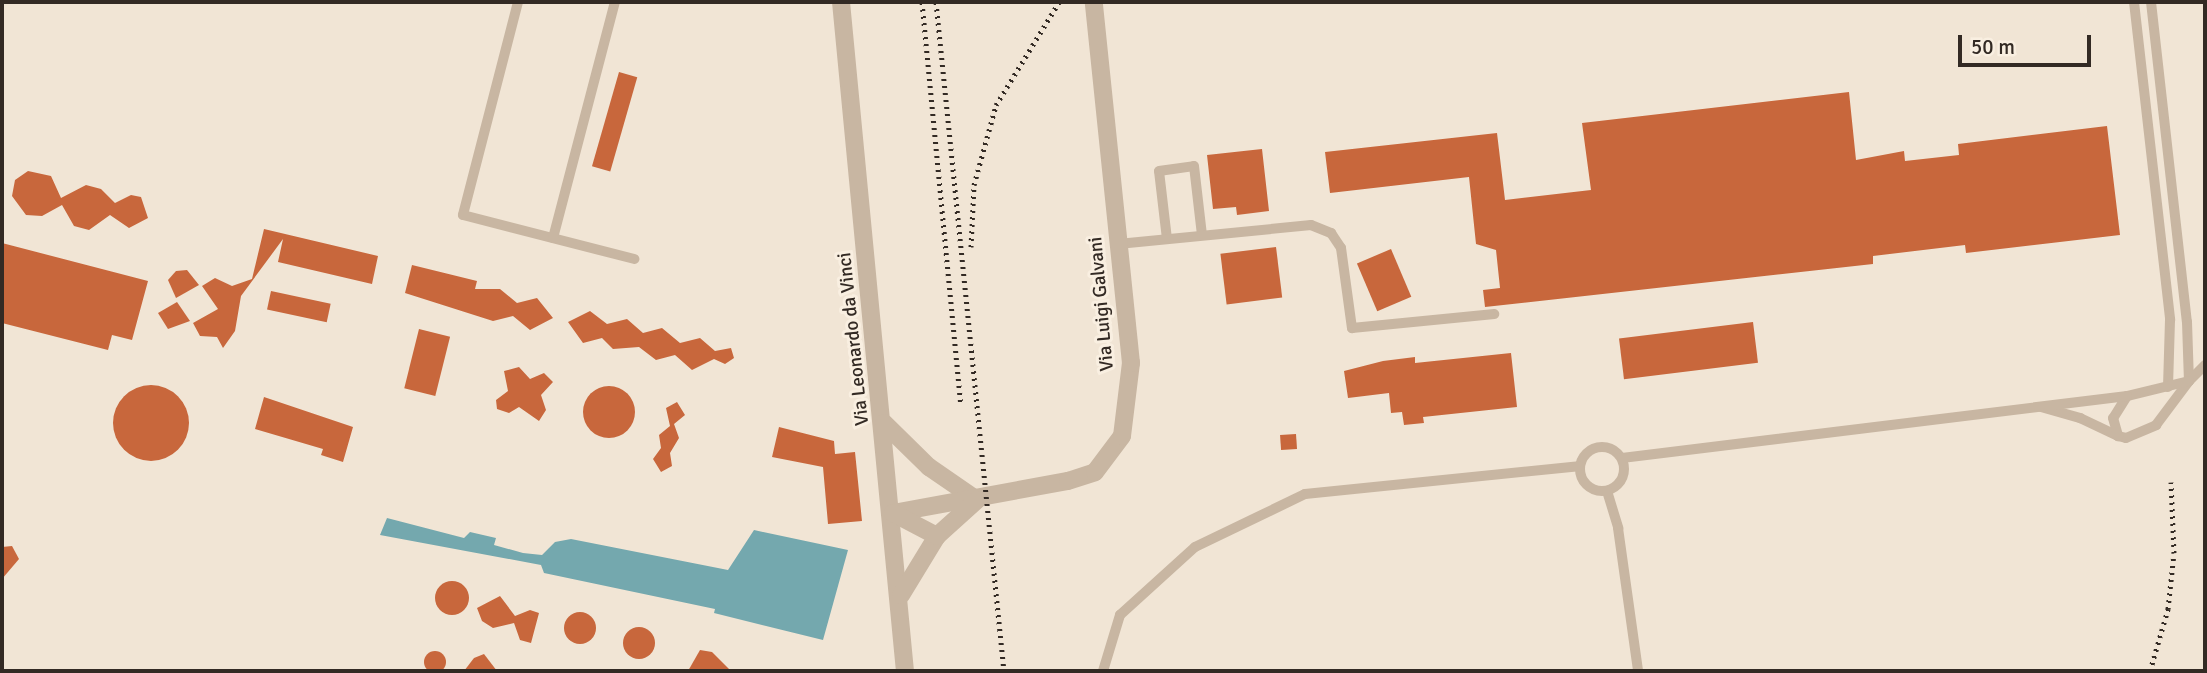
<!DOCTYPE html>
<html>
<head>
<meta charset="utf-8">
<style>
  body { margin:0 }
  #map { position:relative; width:2207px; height:673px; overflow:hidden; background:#f1e5d5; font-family:Signika,sans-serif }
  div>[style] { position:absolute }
  .water>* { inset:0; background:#74a8ae }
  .building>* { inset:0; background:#c8673c; transform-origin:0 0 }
  .round { border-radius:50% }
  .service>* { height:10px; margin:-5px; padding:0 5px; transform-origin:5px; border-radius:5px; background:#c8b6a2 }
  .service>.ring { margin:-5px; padding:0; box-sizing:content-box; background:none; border:10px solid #c8b6a2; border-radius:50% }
  .minor>* { height:18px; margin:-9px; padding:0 9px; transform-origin:9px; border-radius:9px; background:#c8b6a2 }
  .rail>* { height:5px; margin-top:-2.5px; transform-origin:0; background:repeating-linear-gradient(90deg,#332a24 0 2px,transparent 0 7px) }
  span { translate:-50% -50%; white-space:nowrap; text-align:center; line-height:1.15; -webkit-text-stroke:6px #f9efe1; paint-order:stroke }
  .street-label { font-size:19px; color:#332a24 }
  .frame { position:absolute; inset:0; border:4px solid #332a24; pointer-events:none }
  .scale { position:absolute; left:1958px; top:35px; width:133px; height:32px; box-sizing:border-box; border:4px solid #332a24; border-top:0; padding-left:9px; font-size:21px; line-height:24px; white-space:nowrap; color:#332a24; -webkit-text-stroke:5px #f9efe1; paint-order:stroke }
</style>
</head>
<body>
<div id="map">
  <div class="water">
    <i style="clip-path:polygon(387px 518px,464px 538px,470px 532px,496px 538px,494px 545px,523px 553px,542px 555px,555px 542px,571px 539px,728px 570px,754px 530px,848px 550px,823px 640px,714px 613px,715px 609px,544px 573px,541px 565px,380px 535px)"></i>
  </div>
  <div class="building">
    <i style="left:619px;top:72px;width:19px;height:98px;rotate:16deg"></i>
    <i style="clip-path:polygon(1849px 92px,1856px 160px,1904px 151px,1905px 161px,1959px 155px,1958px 144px,2107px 126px,2120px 235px,1966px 253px,1965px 245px,1873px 256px,1873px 264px,1485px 307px,1483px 290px,1500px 288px,1496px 250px,1476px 244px,1469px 177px,1330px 193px,1325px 152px,1497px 133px,1505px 200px,1591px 190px,1582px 123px)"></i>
    <i style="clip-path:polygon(1262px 149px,1269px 211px,1237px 215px,1236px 207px,1213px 209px,1207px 155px)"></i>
    <i style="clip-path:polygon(28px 171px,51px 176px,61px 198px,86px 185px,101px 189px,115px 203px,131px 195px,141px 197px,148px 218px,129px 228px,110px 215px,89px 230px,74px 226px,62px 205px,42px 216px,26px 215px,12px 196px,15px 180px)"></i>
    <i style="clip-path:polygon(264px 229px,378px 256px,372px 284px,278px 262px,283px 239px,241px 296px,235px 331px,223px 348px,217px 337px,200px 336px,193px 323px,218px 309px,202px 286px,215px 278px,232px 286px,252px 279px)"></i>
    <i style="clip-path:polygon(2px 243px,148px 281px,132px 340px,112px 335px,108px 350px,2px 323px)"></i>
    <i style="left:1276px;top:247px;width:51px;height:56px;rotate:83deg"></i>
    <i style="left:1391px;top:249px;width:52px;height:37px;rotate:67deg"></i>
    <i style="clip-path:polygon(412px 265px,477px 281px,475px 289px,500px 289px,517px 303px,537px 298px,553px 318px,530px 330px,513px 316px,493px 321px,405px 293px)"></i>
    <i style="clip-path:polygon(187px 270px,199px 285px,176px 298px,168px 280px,176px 271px)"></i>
    <i style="left:271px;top:291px;width:61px;height:19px;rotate:12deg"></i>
    <i style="clip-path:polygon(177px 302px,190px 321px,168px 329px,158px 313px)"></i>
    <i style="clip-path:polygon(590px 311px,607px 324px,627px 319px,643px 333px,662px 328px,680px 343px,700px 338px,715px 351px,731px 348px,734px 358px,725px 364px,714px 359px,692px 370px,675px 355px,656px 360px,639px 347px,613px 349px,602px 338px,583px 343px,568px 322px)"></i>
    <i style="left:1753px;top:322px;width:41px;height:135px;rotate:83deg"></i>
    <i style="left:419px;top:329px;width:32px;height:61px;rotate:14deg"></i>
    <i style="clip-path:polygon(1511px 353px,1517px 407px,1423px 417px,1424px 423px,1404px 425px,1402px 412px,1391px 413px,1389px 393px,1348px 398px,1344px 371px,1383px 361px,1415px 357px,1415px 363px)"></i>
    <i style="clip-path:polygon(519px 367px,530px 379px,544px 373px,553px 382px,541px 395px,546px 410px,539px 421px,519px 407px,509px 413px,497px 409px,496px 400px,508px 391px,504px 371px)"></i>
    <i class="round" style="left:113px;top:385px;width:76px;height:76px"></i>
    <i class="round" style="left:583px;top:386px;width:52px;height:52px"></i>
    <i style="clip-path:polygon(264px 397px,353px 427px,343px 462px,321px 455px,323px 449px,255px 429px)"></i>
    <i style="clip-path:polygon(677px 402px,685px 415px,674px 424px,679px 438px,670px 453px,672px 466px,661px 472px,653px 459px,661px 448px,659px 435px,670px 426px,666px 408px)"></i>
    <i style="clip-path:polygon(779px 427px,834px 441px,835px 454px,855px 452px,862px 521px,828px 524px,823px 467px,772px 457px)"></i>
    <i style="left:1296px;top:434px;width:15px;height:16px;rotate:86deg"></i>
    <i style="clip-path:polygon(12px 546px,19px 559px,2px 579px,2px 547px)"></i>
    <i class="round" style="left:435px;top:581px;width:34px;height:34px"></i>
    <i style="clip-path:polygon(500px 596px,515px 616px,530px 610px,539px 613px,531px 643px,520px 640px,514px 623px,493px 628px,482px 621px,477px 608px)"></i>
    <i class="round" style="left:564px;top:612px;width:32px;height:32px"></i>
    <i class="round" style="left:623px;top:627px;width:32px;height:32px"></i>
    <i style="clip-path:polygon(700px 650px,712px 652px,731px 671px,688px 671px)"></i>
    <i class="round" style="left:424px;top:651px;width:22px;height:22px"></i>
    <i style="clip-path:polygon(484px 654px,497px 671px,464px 671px,474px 658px)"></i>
  </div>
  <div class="service">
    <i style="left:518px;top:2px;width:220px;rotate:104.5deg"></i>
    <i style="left:463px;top:215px;width:177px;rotate:14.4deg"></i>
    <i style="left:2134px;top:2px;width:320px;rotate:83.5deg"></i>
    <i style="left:2170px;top:320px;width:67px;rotate:91.7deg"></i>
    <i style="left:2151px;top:2px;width:322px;rotate:83.6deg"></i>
    <i style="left:2187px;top:322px;width:59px;rotate:88.1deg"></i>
    <i style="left:553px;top:238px;width:244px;rotate:-75.3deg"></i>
    <i style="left:1167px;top:239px;width:68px;rotate:-96.7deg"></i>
    <i style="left:1159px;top:171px;width:35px;rotate:-8deg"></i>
    <i style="left:1194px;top:166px;width:69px;rotate:83.4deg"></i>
    <i style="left:1118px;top:244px;width:194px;rotate:-5.6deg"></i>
    <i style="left:1311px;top:225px;width:22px;rotate:22deg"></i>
    <i style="left:1331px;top:233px;width:18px;rotate:56deg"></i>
    <i style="left:1341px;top:248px;width:81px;rotate:82.2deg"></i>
    <i style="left:1352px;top:328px;width:143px;rotate:-5.6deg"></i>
    <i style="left:2189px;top:381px;width:23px;rotate:-45deg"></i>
    <i style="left:2041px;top:407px;width:41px;rotate:15.8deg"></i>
    <i style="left:2080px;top:418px;width:42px;rotate:25.3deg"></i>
    <i style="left:2118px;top:436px;width:8px;rotate:14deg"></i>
    <i style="left:2126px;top:438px;width:33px;rotate:-23deg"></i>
    <i style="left:2156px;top:425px;width:55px;rotate:-53.1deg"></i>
    <i style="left:2189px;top:381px;width:64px;rotate:166.4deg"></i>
    <i style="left:2127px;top:396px;width:26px;rotate:122deg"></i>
    <i style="left:2113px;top:418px;width:19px;rotate:74deg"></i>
    <i class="ring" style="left:1580px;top:447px;width:34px;height:34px"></i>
    <i style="left:1622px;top:458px;width:509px;rotate:-7deg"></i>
    <i style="left:1607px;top:491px;width:39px;rotate:73deg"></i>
    <i style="left:1618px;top:528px;width:144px;rotate:82deg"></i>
    <i style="left:1103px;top:671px;width:59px;rotate:-73.1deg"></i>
    <i style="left:1120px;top:615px;width:101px;rotate:-42.2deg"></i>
    <i style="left:1195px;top:547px;width:122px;rotate:-25.7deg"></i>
    <i style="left:1305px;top:494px;width:275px;rotate:-5.8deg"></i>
  </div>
  <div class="minor">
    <i style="left:841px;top:2px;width:672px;rotate:84.54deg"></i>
    <i style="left:884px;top:423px;width:63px;rotate:44.4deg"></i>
    <i style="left:929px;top:467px;width:58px;rotate:34.5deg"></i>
    <i style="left:893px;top:513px;width:178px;rotate:-10.4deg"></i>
    <i style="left:1068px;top:481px;width:28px;rotate:-18deg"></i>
    <i style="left:1095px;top:472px;width:45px;rotate:-53.1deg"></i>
    <i style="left:1122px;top:436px;width:74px;rotate:-83deg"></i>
    <i style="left:1131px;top:363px;width:363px;rotate:-95.9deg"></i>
    <i style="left:893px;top:513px;width:50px;rotate:27.6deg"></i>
    <i style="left:901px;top:595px;width:69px;rotate:-58.6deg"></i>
    <i style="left:937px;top:536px;width:54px;rotate:-42deg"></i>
  </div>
  <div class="rail">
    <i style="left:922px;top:2px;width:405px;rotate:84.5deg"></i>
    <i style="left:936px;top:2px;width:672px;rotate:84.2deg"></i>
    <i style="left:971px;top:247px;width:62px;rotate:-87.2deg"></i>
    <i style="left:974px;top:185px;width:83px;rotate:-74.6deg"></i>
    <i style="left:996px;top:105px;width:121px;rotate:-58.5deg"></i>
    <i style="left:2150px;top:671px;width:65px;rotate:-73.8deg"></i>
    <i style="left:2168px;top:609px;width:56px;rotate:-83.9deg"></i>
    <i style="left:2174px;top:553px;width:71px;rotate:-92.4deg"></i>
  </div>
  <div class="street-label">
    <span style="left:1102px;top:304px;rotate:-95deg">Via Luigi Galvani</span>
    <span style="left:854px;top:339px;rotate:-96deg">Via Leonardo da Vinci</span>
  </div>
  <div class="frame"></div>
  <div class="scale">50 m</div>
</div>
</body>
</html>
